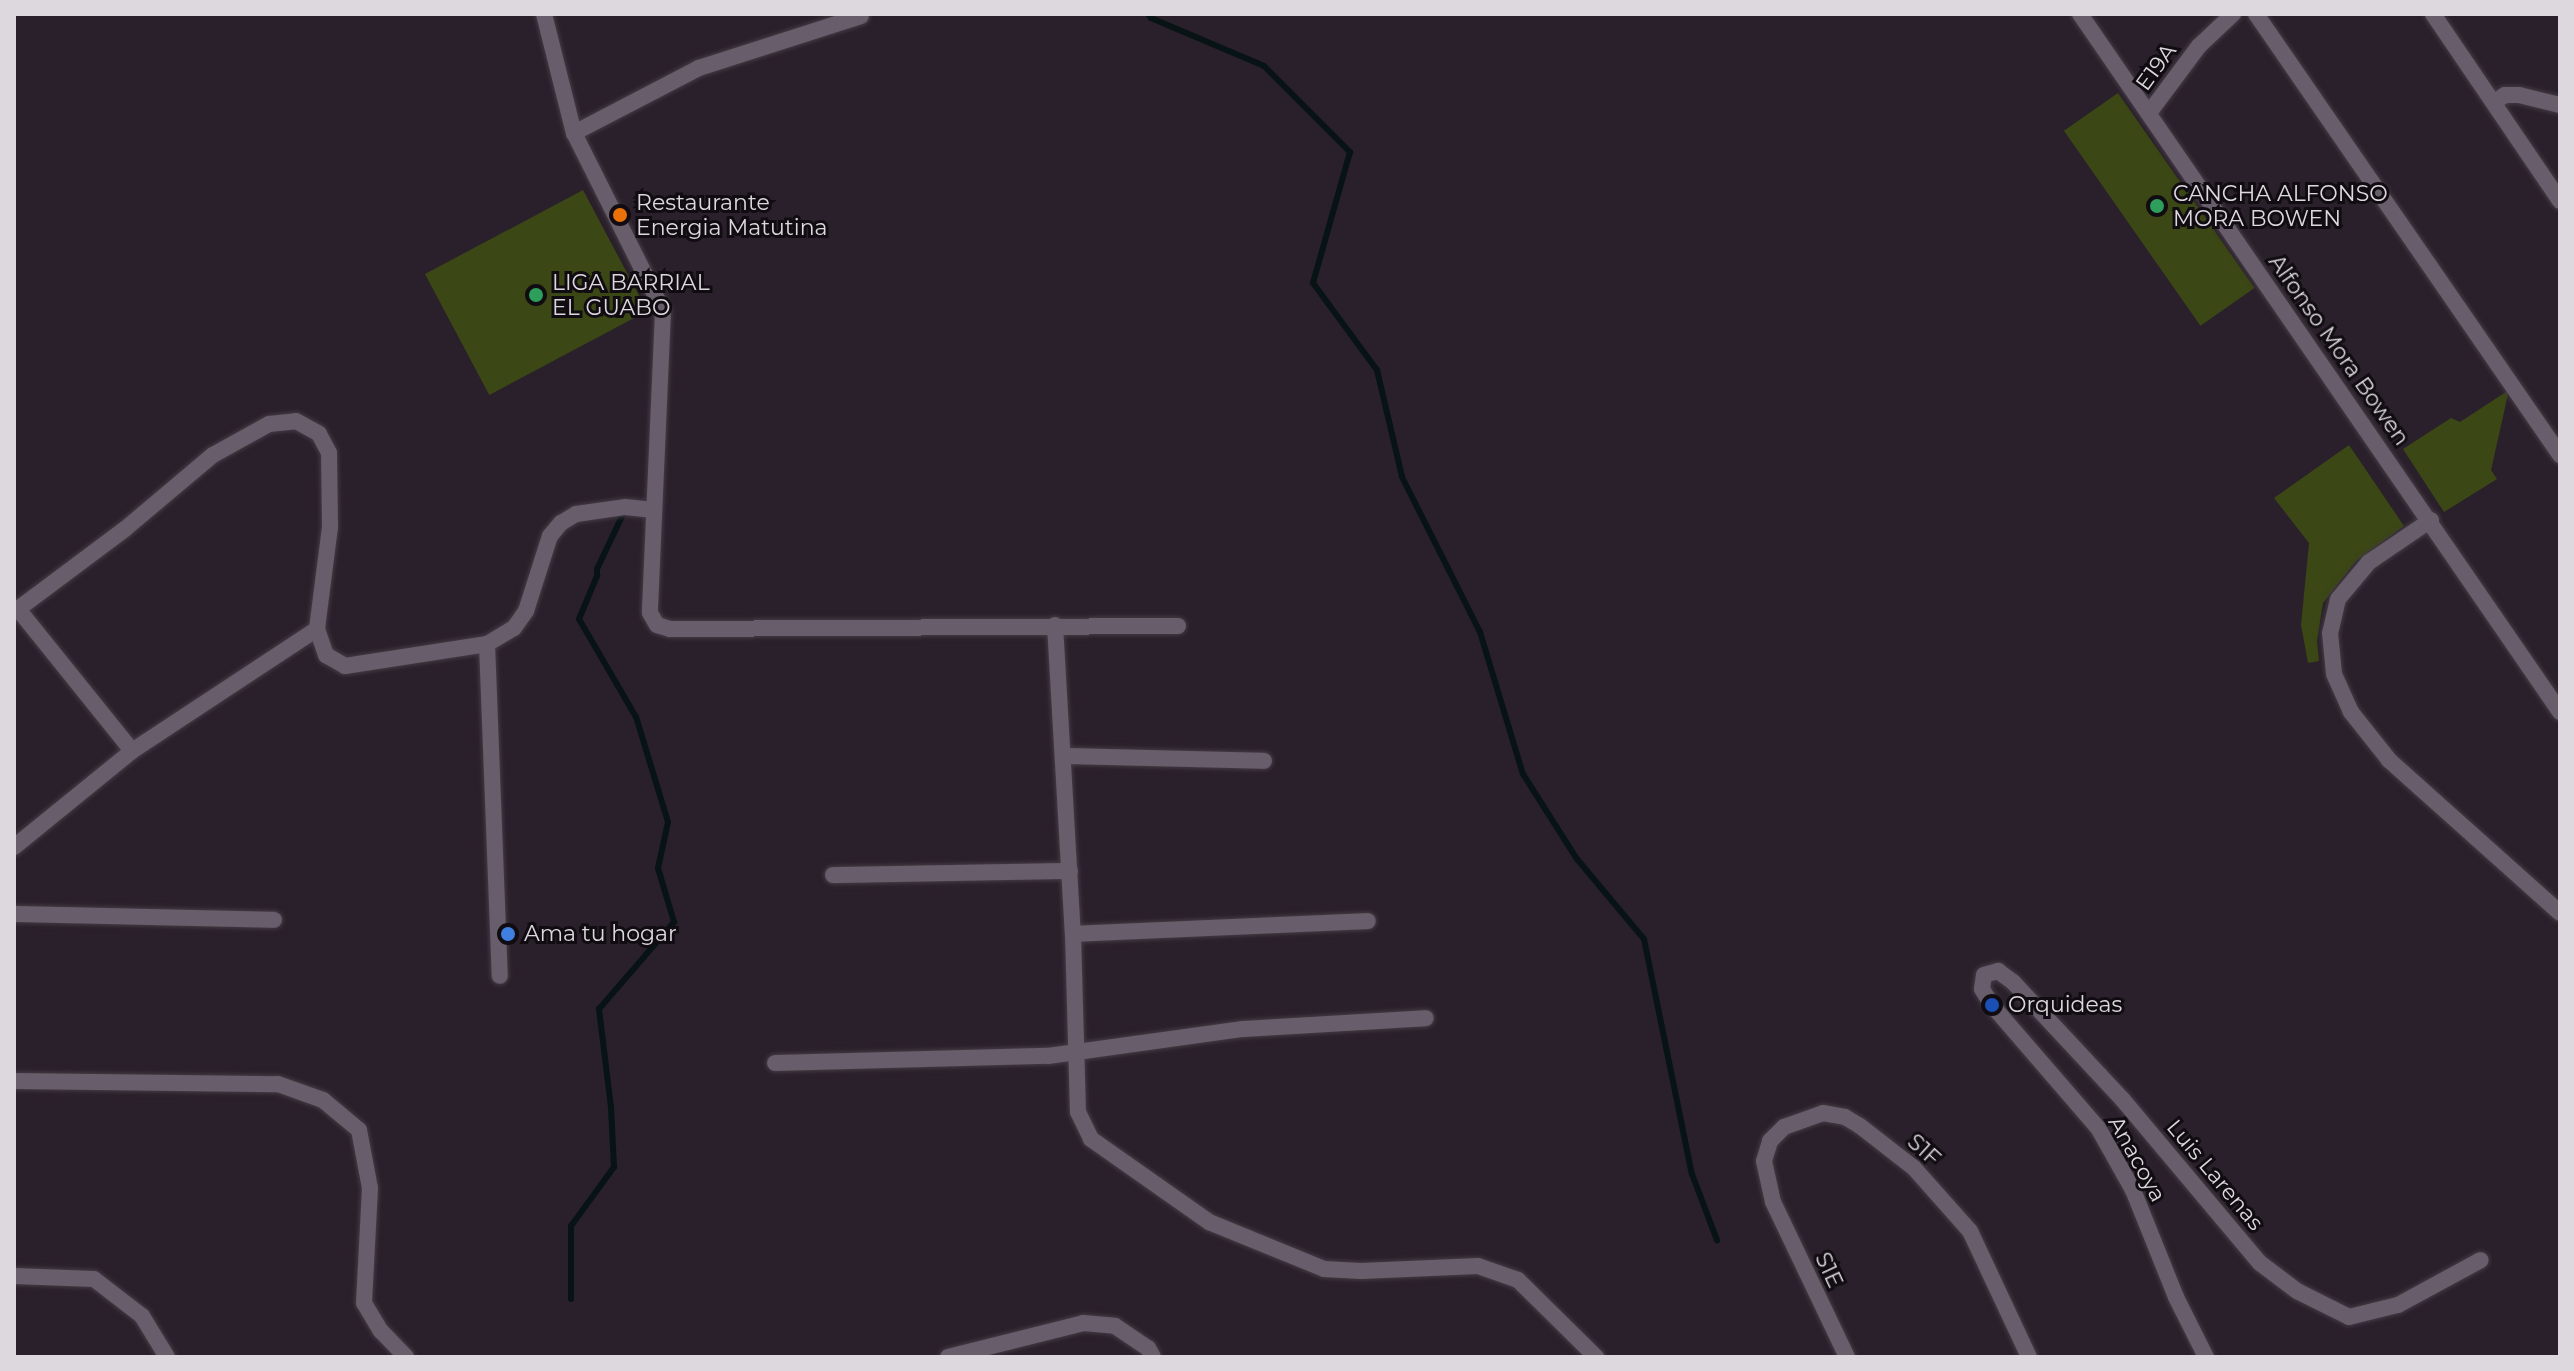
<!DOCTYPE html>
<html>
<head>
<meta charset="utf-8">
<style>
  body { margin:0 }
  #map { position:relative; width:2574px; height:1371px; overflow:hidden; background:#2a202b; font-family:Montserrat,sans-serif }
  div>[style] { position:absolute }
  .green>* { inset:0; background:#3b4714; transform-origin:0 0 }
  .stream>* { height:6px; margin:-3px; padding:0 3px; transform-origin:3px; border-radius:3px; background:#071314 }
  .roads { filter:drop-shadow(0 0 2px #433b44) drop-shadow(0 0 2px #433b44) }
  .minor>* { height:16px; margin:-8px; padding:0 8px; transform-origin:8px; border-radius:8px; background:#685d6a }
  .dots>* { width:22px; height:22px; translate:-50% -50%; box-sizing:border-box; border:4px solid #100c11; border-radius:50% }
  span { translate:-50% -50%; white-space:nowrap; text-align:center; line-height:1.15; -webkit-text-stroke:6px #100c11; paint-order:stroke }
  .street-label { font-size:22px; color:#ddd7de }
  .poi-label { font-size:22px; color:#ddd7de }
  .left { translate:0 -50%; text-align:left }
  .frame { position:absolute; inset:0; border:16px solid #ddd7de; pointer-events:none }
</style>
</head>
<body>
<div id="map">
  <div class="green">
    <i style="left:2118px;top:93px;width:238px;height:66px;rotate:55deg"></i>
    <i style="left:583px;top:190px;width:137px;height:179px;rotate:62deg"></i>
    <i style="clip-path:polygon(2509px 390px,2491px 470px,2497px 479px,2444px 512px,2403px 449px,2451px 418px,2460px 422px)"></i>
    <i style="clip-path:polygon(2349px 445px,2404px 526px,2356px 561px,2323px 603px,2317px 641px,2319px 661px,2308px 663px,2301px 625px,2309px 543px,2274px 498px)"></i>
  </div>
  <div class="stream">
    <i style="left:1148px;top:14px;width:5px;rotate:53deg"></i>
    <i style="left:1151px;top:18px;width:123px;rotate:23deg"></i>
    <i style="left:1264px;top:66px;width:122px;rotate:45deg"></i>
    <i style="left:1350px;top:152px;width:136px;rotate:105.8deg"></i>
    <i style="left:1313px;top:283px;width:108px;rotate:53.7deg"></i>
    <i style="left:1377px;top:370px;width:110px;rotate:76.8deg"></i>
    <i style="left:1402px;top:477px;width:174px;rotate:63.3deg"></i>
    <i style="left:1480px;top:632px;width:148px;rotate:73.2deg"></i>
    <i style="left:1523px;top:774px;width:101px;rotate:57.6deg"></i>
    <i style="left:1577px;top:859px;width:104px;rotate:50.1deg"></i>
    <i style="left:1644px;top:939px;width:240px;rotate:78.5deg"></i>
    <i style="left:1692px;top:1174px;width:71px;rotate:69.3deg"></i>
    <i style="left:571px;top:1299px;width:73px;rotate:-90deg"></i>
    <i style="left:571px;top:1226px;width:73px;rotate:-53.9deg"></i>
    <i style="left:614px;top:1167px;width:60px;rotate:-92.9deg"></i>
    <i style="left:611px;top:1107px;width:99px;rotate:-97deg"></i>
    <i style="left:599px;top:1009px;width:115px;rotate:-49.2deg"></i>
    <i style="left:674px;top:922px;width:56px;rotate:-106.5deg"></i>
    <i style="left:658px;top:868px;width:47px;rotate:-77.7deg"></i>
    <i style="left:668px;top:822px;width:110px;rotate:-106.9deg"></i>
    <i style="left:636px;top:717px;width:113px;rotate:-120.2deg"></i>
    <i style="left:579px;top:619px;width:47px;rotate:-67.3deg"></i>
    <i style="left:597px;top:576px;width:7px;rotate:-90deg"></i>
    <i style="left:597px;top:569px;width:65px;rotate:-64.6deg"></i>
  </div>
  <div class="roads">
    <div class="minor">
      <i style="left:544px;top:14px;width:123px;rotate:75.9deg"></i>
      <i style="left:574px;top:133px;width:199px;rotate:63.4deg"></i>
      <i style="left:663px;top:311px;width:302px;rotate:92.5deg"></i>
      <i style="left:650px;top:613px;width:14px;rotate:60deg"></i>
      <i style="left:657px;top:625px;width:14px;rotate:17deg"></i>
      <i style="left:670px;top:629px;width:508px;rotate:-0.34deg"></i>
      <i style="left:2080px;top:14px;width:847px;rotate:55.48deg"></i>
      <i style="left:2256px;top:14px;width:536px;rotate:55.42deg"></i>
      <i style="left:2433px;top:14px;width:226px;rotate:55.8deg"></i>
      <i style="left:2494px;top:102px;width:13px;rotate:-32deg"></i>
      <i style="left:2505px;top:95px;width:14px"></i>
      <i style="left:2519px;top:95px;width:42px;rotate:13.7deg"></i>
      <i style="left:2149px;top:113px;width:84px;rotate:-53.3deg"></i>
      <i style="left:2199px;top:46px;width:47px;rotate:-43.3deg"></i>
      <i style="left:574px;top:133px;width:141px;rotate:-27.5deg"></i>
      <i style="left:699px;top:68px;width:170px;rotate:-17.8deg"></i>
      <i style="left:2431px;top:520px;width:75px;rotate:145.9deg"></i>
      <i style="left:2369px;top:562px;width:48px;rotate:130deg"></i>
      <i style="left:2338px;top:599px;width:35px;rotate:103deg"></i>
      <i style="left:2330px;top:633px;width:41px;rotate:84.4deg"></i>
      <i style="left:2334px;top:674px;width:42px;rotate:65.9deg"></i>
      <i style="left:2351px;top:712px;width:61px;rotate:51.6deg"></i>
      <i style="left:2389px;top:760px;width:229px;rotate:41.8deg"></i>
      <i style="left:18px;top:609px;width:182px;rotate:51.2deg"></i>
      <i style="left:14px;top:612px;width:139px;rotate:-36.8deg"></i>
      <i style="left:125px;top:529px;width:115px;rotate:-40.1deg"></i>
      <i style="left:213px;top:455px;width:64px;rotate:-29deg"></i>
      <i style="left:269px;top:424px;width:27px;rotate:-6deg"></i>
      <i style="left:296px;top:421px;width:26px;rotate:29deg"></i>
      <i style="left:319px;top:434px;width:21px;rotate:62deg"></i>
      <i style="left:329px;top:453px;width:74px;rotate:89.2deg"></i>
      <i style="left:330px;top:527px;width:103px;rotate:97.3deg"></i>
      <i style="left:317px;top:629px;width:28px;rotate:71deg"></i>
      <i style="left:326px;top:655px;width:22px;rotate:30deg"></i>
      <i style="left:345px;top:666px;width:144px;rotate:-8.8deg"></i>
      <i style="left:487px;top:644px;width:31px;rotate:-31deg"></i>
      <i style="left:514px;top:628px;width:21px;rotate:-55deg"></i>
      <i style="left:526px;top:611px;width:79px;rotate:-72.3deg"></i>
      <i style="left:550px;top:536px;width:17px;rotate:-50deg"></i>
      <i style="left:561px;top:523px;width:17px;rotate:-31deg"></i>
      <i style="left:576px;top:514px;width:49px;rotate:-8.1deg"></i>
      <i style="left:625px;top:507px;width:29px;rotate:6deg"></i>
      <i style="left:1055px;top:625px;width:310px;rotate:86.7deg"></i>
      <i style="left:1073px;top:934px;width:178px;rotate:88.4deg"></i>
      <i style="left:1078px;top:1112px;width:30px;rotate:64deg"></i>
      <i style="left:1091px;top:1139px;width:144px;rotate:35.1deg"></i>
      <i style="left:1209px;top:1222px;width:124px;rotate:22.2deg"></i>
      <i style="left:1324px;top:1269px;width:37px;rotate:3deg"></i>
      <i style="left:1361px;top:1271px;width:117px;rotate:-2.4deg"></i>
      <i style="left:1478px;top:1266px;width:42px;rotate:19.3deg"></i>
      <i style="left:1518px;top:1280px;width:110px;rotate:44.6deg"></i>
      <i style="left:487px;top:644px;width:332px;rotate:87.8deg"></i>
      <i style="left:1064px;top:756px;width:200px;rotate:1.4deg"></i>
      <i style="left:14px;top:847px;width:152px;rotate:-39.1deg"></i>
      <i style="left:132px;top:751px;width:222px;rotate:-33.4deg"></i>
      <i style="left:833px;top:875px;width:237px;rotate:-1deg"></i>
      <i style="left:14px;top:914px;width:260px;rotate:1.3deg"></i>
      <i style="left:1073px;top:934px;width:295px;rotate:-2.5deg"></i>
      <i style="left:775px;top:1063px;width:273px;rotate:-1.5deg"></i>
      <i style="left:1048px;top:1056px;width:197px;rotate:-7.9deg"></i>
      <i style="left:1243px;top:1029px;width:183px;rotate:-3.4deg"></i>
      <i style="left:14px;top:1081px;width:264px;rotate:0.7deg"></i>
      <i style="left:278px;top:1084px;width:48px;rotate:19.6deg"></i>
      <i style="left:323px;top:1100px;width:47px;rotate:39.8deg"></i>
      <i style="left:359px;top:1130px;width:59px;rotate:79.3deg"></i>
      <i style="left:370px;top:1188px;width:115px;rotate:93deg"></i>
      <i style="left:364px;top:1303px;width:33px;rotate:59deg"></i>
      <i style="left:381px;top:1331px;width:36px;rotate:46deg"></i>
      <i style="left:14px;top:1276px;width:80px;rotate:2.1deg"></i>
      <i style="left:94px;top:1279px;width:61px;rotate:37.6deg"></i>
      <i style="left:142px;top:1316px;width:48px;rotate:58.6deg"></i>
      <i style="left:948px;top:1357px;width:139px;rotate:-14.1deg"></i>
      <i style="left:1083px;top:1323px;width:32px;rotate:5deg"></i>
      <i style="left:1115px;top:1326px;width:40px;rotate:34deg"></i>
      <i style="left:1148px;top:1348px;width:10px;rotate:61deg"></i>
      <i style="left:1847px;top:1357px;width:172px;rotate:-115.5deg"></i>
      <i style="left:1773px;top:1202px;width:42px;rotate:-102.4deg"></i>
      <i style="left:1764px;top:1161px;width:21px;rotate:-73deg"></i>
      <i style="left:1770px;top:1141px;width:20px;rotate:-45deg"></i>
      <i style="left:1784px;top:1127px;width:41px;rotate:-19.7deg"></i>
      <i style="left:1823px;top:1113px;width:22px;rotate:10deg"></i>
      <i style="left:1845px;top:1117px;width:17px;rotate:31deg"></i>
      <i style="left:1860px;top:1126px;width:68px;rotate:37.9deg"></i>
      <i style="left:1914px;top:1168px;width:84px;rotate:48.4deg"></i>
      <i style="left:1970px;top:1231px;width:139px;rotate:64.9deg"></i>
      <i style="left:2206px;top:1357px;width:67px;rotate:-116.6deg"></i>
      <i style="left:2176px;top:1297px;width:115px;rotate:-111.9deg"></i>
      <i style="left:2133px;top:1190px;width:71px;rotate:-119.4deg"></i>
      <i style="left:2098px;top:1128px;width:162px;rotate:-130.8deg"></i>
      <i style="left:1992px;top:1005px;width:19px;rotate:-122deg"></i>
      <i style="left:1982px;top:989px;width:14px;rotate:-82deg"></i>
      <i style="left:1984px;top:975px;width:15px;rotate:-16deg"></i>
      <i style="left:1998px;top:971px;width:19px;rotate:36deg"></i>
      <i style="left:2013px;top:982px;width:161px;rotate:47deg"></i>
      <i style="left:2123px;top:1100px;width:213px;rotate:50deg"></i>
      <i style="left:2260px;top:1263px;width:46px;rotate:37.1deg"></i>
      <i style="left:2297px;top:1291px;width:58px;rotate:26.6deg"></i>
      <i style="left:2349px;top:1317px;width:50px;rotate:-13.8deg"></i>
      <i style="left:2398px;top:1305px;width:94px;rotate:-28.5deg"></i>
    </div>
  </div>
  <div class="dots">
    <i style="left:2157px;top:206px;background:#2e9e5b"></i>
    <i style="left:620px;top:215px;background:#e8710a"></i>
    <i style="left:536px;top:295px;background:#2e9e5b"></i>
    <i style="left:508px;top:934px;background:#3f7fe0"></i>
    <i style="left:1992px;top:1005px;background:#1a4fb4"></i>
  </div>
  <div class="street-label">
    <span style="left:2156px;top:67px;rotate:-54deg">E19A</span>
    <span style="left:2339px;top:350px;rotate:55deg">Alfonso Mora Bowen</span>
    <span style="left:1924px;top:1150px;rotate:42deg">S1F</span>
    <span style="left:2137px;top:1159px;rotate:61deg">Anacoya</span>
    <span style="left:2215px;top:1175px;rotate:50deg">Luis Larenas</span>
    <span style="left:1829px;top:1270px;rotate:65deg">S1E</span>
  </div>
  <div class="poi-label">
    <span class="left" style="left:2173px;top:206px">CANCHA ALFONSO<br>MORA BOWEN</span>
    <span class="left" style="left:636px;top:215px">Restaurante<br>Energia Matutina</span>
    <span class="left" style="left:552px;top:295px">LIGA BARRIAL<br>EL GUABO</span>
    <span class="left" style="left:524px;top:934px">Ama tu hogar</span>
    <span class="left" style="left:2008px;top:1005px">Orquideas</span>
  </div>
  <div class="frame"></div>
</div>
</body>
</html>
